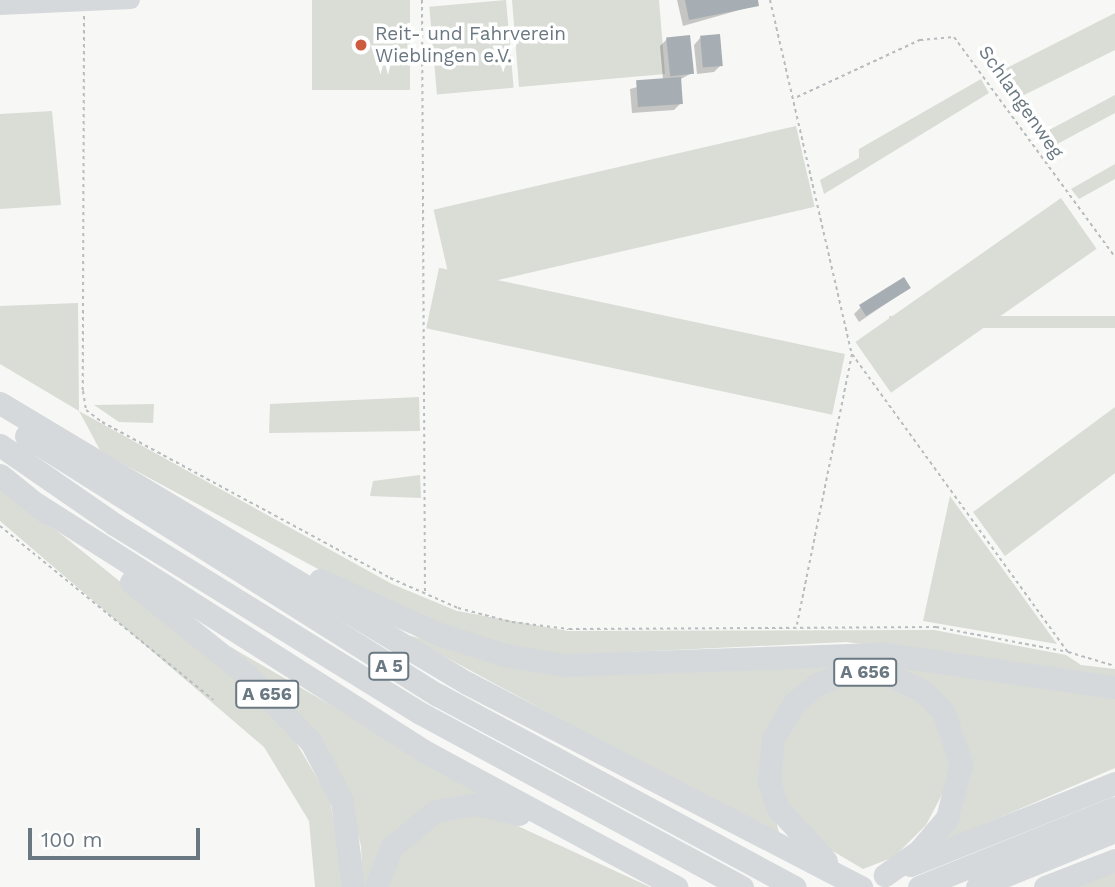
<!DOCTYPE html>
<html>
<head>
<meta charset="utf-8">
<style>
  body { margin:0 }
  #map { position:relative; width:1115px; height:887px; overflow:hidden; background:#f7f7f5; font-family:"Work Sans",sans-serif }
  div>[style] { position:absolute }
  .green>* { inset:0; background:#d9ddd6; transform-origin:0 0 }
  .shadow>* { inset:0; background:#0003 }
  .building>* { inset:0; background:#a7aeb3; transform-origin:0 0 }
  .path>* { height:2px; margin-top:-1px; transform-origin:0; background:repeating-linear-gradient(90deg,#b9bcbe 0 3.5px,transparent 0 7px) }
  .secondary>* { height:18px; margin:-9px; padding:0 9px; transform-origin:9px; border-radius:9px; background:#d5d9dc }
  .motorway>* { height:23px; margin:-11.5px; padding:0 11.5px; transform-origin:11.5px; border-radius:11.5px; background:#d5d9dc }
  .dots>* { width:19px; height:19px; translate:-50% -50%; box-sizing:border-box; border:4px solid #fff; border-radius:50% }
  span { translate:-50% -50%; white-space:nowrap; text-align:center; line-height:1.15; -webkit-text-stroke:7px #fff; paint-order:stroke }
  .shield-label span { padding:2px 5px; background:#fff; border:2px solid; border-radius:5px; -webkit-text-stroke-width:0 }
  .shield-label { font-size:18px; color:#6a7882; font-weight:700 }
  .poi-label { font-size:19px; color:#6a7882 }
  .left { translate:0 -50%; text-align:left }
  .street-label { font-size:19px; color:#6a7882 }
  .scale { position:absolute; left:28px; top:828px; width:172px; height:32px; box-sizing:border-box; border:4px solid #6a7882; border-top:0; padding-left:9px; font-size:21px; line-height:24px; white-space:nowrap; color:#6a7882; -webkit-text-stroke:5px #fff; paint-order:stroke }
</style>
</head>
<body>
<div id="map">
  <div class="green">
    <i style="left:312px;top:0;width:98px;height:90px"></i>
    <i style="left:506px;top:0;width:88px;height:77px;rotate:85deg"></i>
    <i style="clip-path:polygon(512px 0,659px 0,665px 74px,519px 87px)"></i>
    <i style="clip-path:polygon(1115px 13px,1115px 50px,1012px 101px,993px 75px)"></i>
    <i style="clip-path:polygon(981px 79px,989px 93px,824px 194px,820px 180px,859px 158px,859px 149px)"></i>
    <i style="clip-path:polygon(1115px 95px,1115px 113px,1046px 150px,1036px 137px)"></i>
    <i style="clip-path:polygon(52px 111px,61px 205px,0 209px,0 114px)"></i>
    <i style="left:796px;top:126px;width:83px;height:372px;rotate:77deg"></i>
    <i style="clip-path:polygon(1115px 164px,1115px 179px,1079px 199px,1071px 189px)"></i>
    <i style="left:1061px;top:198px;width:62px;height:251px;rotate:55deg"></i>
    <i style="clip-path:polygon(78px 303px,79px 411px,392px 584px,457px 611px,568px 631px,934px 630px,1066px 655px,1081px 665px,1115px 669px,1115px 677px,846px 642px,566px 655px,504px 646px,385px 605px,101px 452px,79px 411px,0 364px,0 306px)"></i>
    <i style="left:1115px;top:316px;width:12px;height:226px;rotate:90deg"></i>
    <i style="left:845px;top:354px;width:62px;height:415px;rotate:102deg"></i>
    <i style="clip-path:polygon(419px 397px,420px 431px,269px 433px,270px 404px)"></i>
    <i style="clip-path:polygon(154px 404px,153px 423px,119px 422px,94px 405px)"></i>
    <i style="clip-path:polygon(1115px 407px,1115px 473px,1005px 556px,973px 512px)"></i>
    <i style="clip-path:polygon(420px 475px,421px 498px,370px 496px,373px 481px)"></i>
    <i style="clip-path:polygon(0 485px,220px 662px,287px 727px,330px 800px,345px 887px,315px 887px,309px 821px,264px 747px,0 521px)"></i>
    <i style="clip-path:polygon(950px 496px,1057px 644px,923px 621px)"></i>
    <i style="clip-path:polygon(403px 634px,569px 675px,851px 661px,1115px 696px,1115px 768px,933px 846px,946px 787px,926px 825px,894px 857px,863px 869px,775px 817px,780px 836px,730px 811px)"></i>
    <i style="clip-path:polygon(229px 646px,489px 797px,492px 814px,650px 887px,363px 887px,361px 846px,350px 804px,259px 676px)"></i>
    <i style="clip-path:polygon(1115px 870px,1115px 887px,1068px 887px)"></i>
  </div>
  <div class="shadow">
    <i style="clip-path:polygon(677px 0,756px 0,757px 5px,683px 26px)"></i>
    <i style="clip-path:polygon(700px 38px,721px 65px,714px 72px,697px 74px,694px 45px)"></i>
    <i style="clip-path:polygon(667px 39px,692px 73px,679px 80px,681px 103px,674px 110px,632px 113px,630px 89px,663px 80px,660px 46px)"></i>
    <i style="clip-path:polygon(909px 288px,859px 322px,854px 314px,861px 307px)"></i>
  </div>
  <div class="building">
    <i style="clip-path:polygon(685px 0,758px 0,759px 6px,689px 20px)"></i>
    <i style="left:720px;top:34px;width:32px;height:20px;rotate:85deg"></i>
    <i style="left:690px;top:35px;width:39px;height:24px;rotate:84deg"></i>
    <i style="left:681px;top:77px;width:27px;height:45px;rotate:86deg"></i>
    <i style="left:904px;top:277px;width:13px;height:53px;rotate:58deg"></i>
  </div>
  <div class="path">
    <i style="left:422px;top:0;width:594px;rotate:89.71deg"></i>
    <i style="left:770px;top:0;width:363px;rotate:77deg"></i>
    <i style="left:852px;top:354px;width:276px;rotate:101.5deg"></i>
    <i style="left:84px;top:16px;width:375px;rotate:90.2deg"></i>
    <i style="left:83px;top:391px;width:19px;rotate:81deg"></i>
    <i style="left:86px;top:410px;width:20px;rotate:37deg"></i>
    <i style="left:102px;top:422px;width:328px;rotate:28.4deg"></i>
    <i style="left:390px;top:578px;width:74px;rotate:23.8deg"></i>
    <i style="left:458px;top:608px;width:56px;rotate:14.5deg"></i>
    <i style="left:512px;top:622px;width:57px;rotate:7deg"></i>
    <i style="left:569px;top:629px;width:367px;rotate:-0.3deg"></i>
    <i style="left:936px;top:627px;width:134px;rotate:10.7deg"></i>
    <i style="left:797px;top:97px;width:136px;rotate:-24.9deg"></i>
    <i style="left:920px;top:40px;width:34px;rotate:-5deg"></i>
    <i style="left:954px;top:37px;width:273px;rotate:53.8deg"></i>
    <i style="left:852px;top:354px;width:368px;rotate:54.1deg"></i>
    <i style="left:1068px;top:652px;width:49px;rotate:16.6deg"></i>
    <i style="left:0;top:526px;width:275px;rotate:39.2deg"></i>
  </div>
  <div class="secondary">
    <i style="left:0;top:6px;width:131px;rotate:-2.6deg"></i>
  </div>
  <div class="motorway">
    <i style="left:0;top:403px;width:545px;rotate:30.95deg"></i>
    <i style="left:467px;top:683px;width:444px;rotate:27.4deg"></i>
    <i style="left:26px;top:436px;width:487px;rotate:32.2deg"></i>
    <i style="left:438px;top:695px;width:405px;rotate:28.3deg"></i>
    <i style="left:0;top:445px;width:139px;rotate:34.7deg"></i>
    <i style="left:114px;top:524px;width:360px;rotate:31.7deg"></i>
    <i style="left:420px;top:713px;width:366px;rotate:28.4deg"></i>
    <i style="left:0;top:475px;width:60px;rotate:39deg"></i>
    <i style="left:35px;top:503px;width:459px;rotate:32.5deg"></i>
    <i style="left:422px;top:750px;width:289px;rotate:28.3deg"></i>
    <i style="left:320px;top:580px;width:131px;rotate:24.4deg"></i>
    <i style="left:439px;top:634px;width:69px;rotate:17.7deg"></i>
    <i style="left:505px;top:655px;width:60px;rotate:9.6deg"></i>
    <i style="left:564px;top:665px;width:321px;rotate:-2deg"></i>
    <i style="left:885px;top:654px;width:232px;rotate:8.2deg"></i>
    <i style="left:131px;top:582px;width:149px;rotate:38.7deg"></i>
    <i style="left:247px;top:675px;width:93px;rotate:46.3deg"></i>
    <i style="left:311px;top:742px;width:67px;rotate:62.3deg"></i>
    <i style="left:342px;top:801px;width:87px;rotate:82.7deg"></i>
    <i style="left:826px;top:861px;width:73px;rotate:-132.2deg"></i>
    <i style="left:777px;top:807px;width:28px;rotate:-107deg"></i>
    <i style="left:769px;top:780px;width:42px;rotate:-84.6deg"></i>
    <i style="left:773px;top:738px;width:42px;rotate:-58.6deg"></i>
    <i style="left:795px;top:702px;width:28px;rotate:-39deg"></i>
    <i style="left:817px;top:684px;width:28px;rotate:-21deg"></i>
    <i style="left:843px;top:674px;width:42px;rotate:-1.4deg"></i>
    <i style="left:885px;top:673px;width:42px;rotate:25.3deg"></i>
    <i style="left:923px;top:691px;width:28px;rotate:45deg"></i>
    <i style="left:943px;top:711px;width:56px;rotate:71.2deg"></i>
    <i style="left:961px;top:764px;width:56px;rotate:104.5deg"></i>
    <i style="left:947px;top:818px;width:43px;rotate:130.3deg"></i>
    <i style="left:919px;top:851px;width:42px;rotate:144.8deg"></i>
    <i style="left:910px;top:865px;width:221px;rotate:-21.8deg"></i>
    <i style="left:376px;top:887px;width:42px;rotate:-69deg"></i>
    <i style="left:391px;top:848px;width:57px;rotate:-40.1deg"></i>
    <i style="left:435px;top:811px;width:43px;rotate:-9.5deg"></i>
    <i style="left:477px;top:804px;width:43px;rotate:13.4deg"></i>
    <i style="left:919px;top:887px;width:211px;rotate:-22deg"></i>
    <i style="left:977px;top:887px;width:149px;rotate:-22.1deg"></i>
    <i style="left:1045px;top:887px;width:75px;rotate:-21.1deg"></i>
  </div>
  <div class="dots">
    <i style="left:361px;top:45px;background:#cd5c3f"></i>
  </div>
  <div class="shield-label">
    <span style="left:389px;top:666px">A 5</span>
    <span style="left:865px;top:672px">A 656</span>
    <span style="left:267px;top:694px">A 656</span>
  </div>
  <div class="poi-label">
    <span class="left" style="left:375px;top:45px">Reit- und Fahrverein<br>Wieblingen e.V.</span>
  </div>
  <div class="street-label">
    <span style="left:1021px;top:102px;rotate:55deg">Schlangenweg</span>
  </div>
  <div class="scale">100 m</div>
</div>
</body>
</html>
